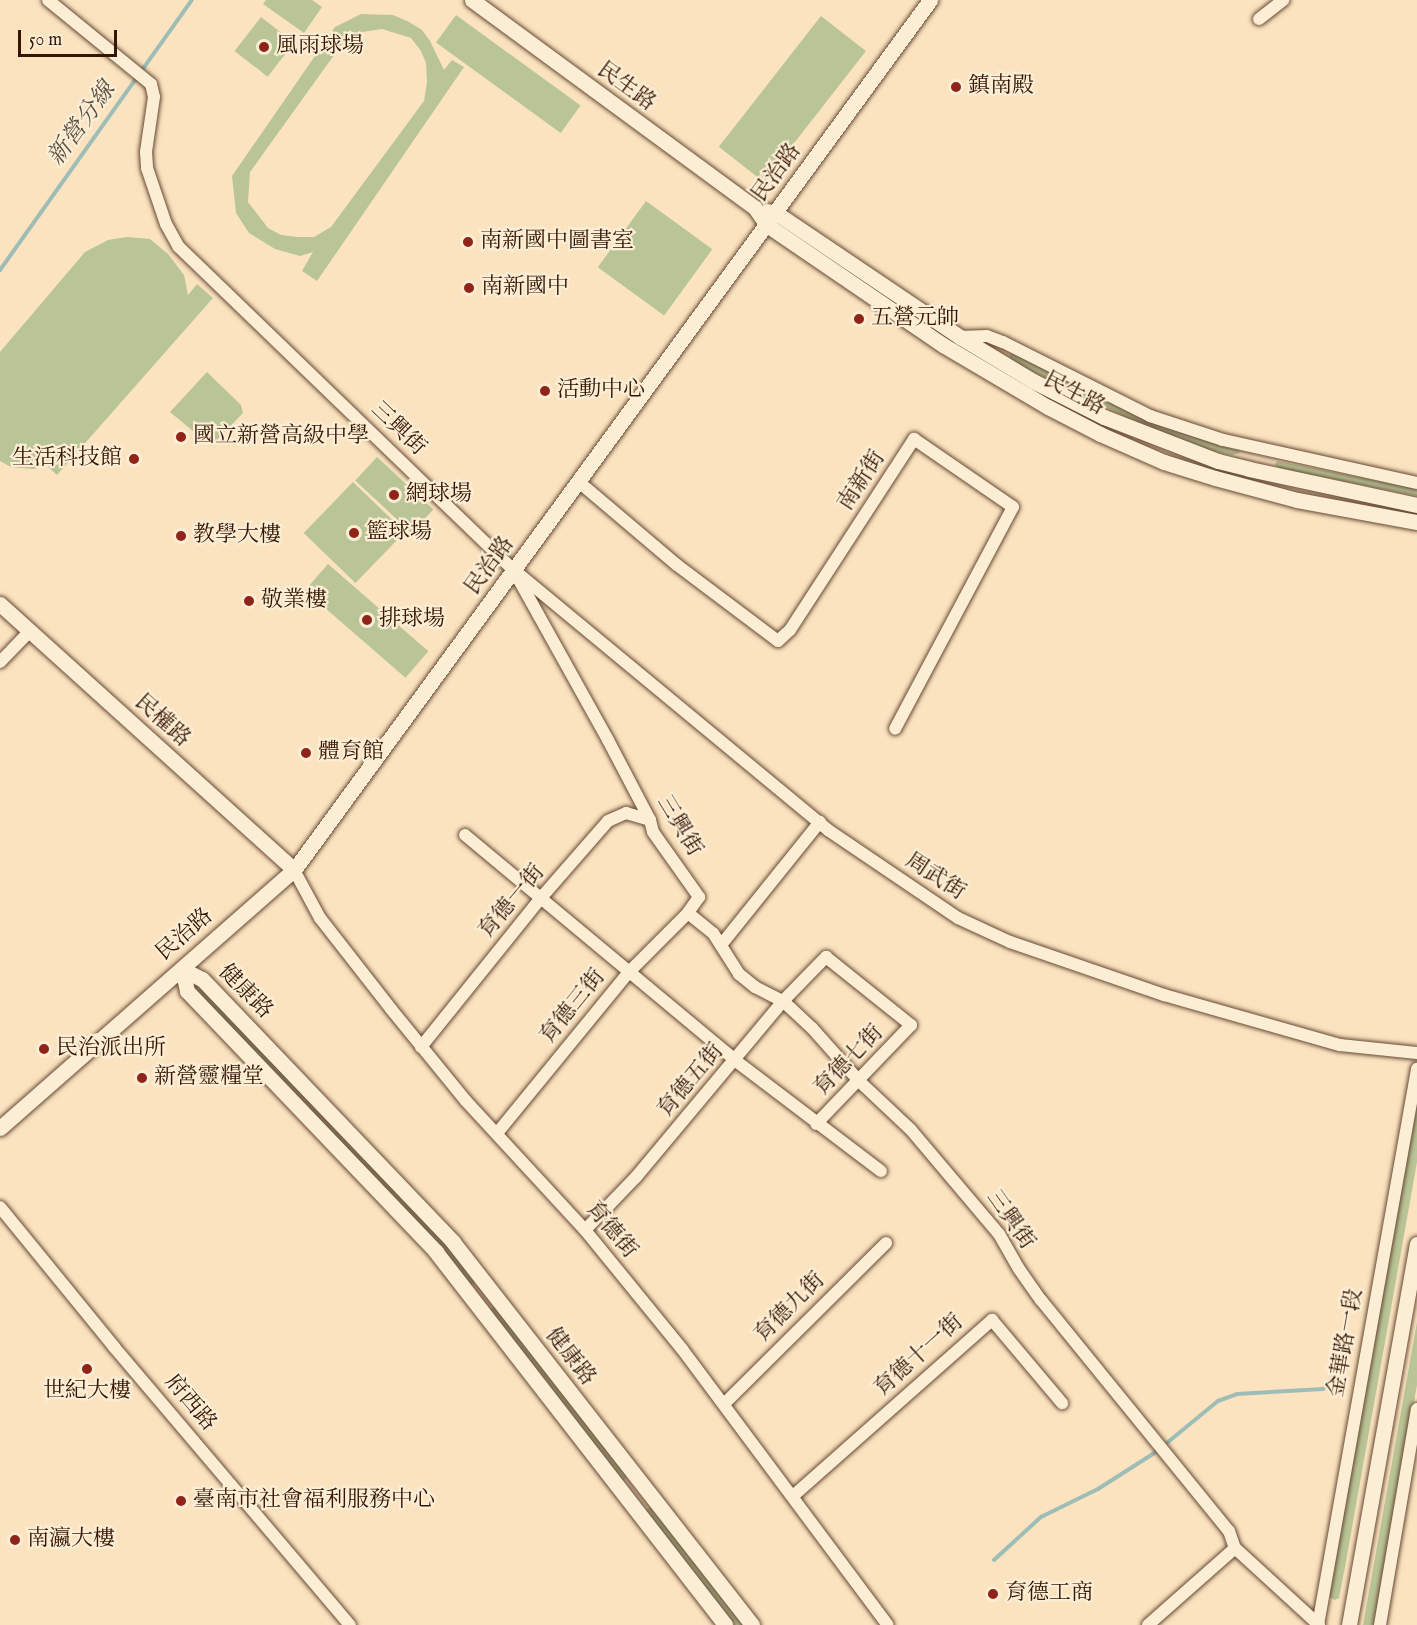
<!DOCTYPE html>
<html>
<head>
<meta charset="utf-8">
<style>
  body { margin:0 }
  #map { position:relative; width:1417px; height:1625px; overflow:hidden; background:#fbe3bf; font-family:"IM FELL English","Noto Serif TC",serif }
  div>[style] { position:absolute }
  .green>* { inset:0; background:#b9c596; transform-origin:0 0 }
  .stream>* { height:4px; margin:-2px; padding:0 2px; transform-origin:2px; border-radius:2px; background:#9fbdb7 }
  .roads { filter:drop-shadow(0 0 2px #664934) drop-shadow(0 0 2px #664934) }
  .minor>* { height:12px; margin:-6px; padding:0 6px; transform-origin:6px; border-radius:6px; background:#fcedd5 }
  .tertiary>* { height:15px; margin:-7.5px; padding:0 7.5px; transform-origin:7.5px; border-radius:7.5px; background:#fcedd5 }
  .dots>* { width:16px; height:16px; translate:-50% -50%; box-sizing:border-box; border:3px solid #fcedd5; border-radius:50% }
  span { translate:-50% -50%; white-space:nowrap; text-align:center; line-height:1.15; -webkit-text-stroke:4.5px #fcedd5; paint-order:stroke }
  .poi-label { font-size:22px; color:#351605 }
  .left { translate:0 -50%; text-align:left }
  .right { translate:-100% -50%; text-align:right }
  .street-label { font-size:22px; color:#351605 }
  .water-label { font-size:24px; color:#5a5043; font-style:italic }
  .scale { position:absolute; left:18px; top:30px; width:99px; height:27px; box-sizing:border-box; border:3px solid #351605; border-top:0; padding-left:8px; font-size:18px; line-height:21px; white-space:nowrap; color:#351605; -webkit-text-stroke:4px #fcedd5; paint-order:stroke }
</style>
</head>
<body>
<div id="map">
  <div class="green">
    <i style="clip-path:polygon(266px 0,312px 0,322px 7px,304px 33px,263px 4px)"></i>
    <i style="clip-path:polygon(evenodd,361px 14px,393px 15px,409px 22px,422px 30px,430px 41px,444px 70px,452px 60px,464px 67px,317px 281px,302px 271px,313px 252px,300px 256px,275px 249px,249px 233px,236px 213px,232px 176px,335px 27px,361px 14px,382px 29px,411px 38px,421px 51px,426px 63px,427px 82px,424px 101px,331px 227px,314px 237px,298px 237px,281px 235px,268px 228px,248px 202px,250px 172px,342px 44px,362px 32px,382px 29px)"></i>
    <i style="left:456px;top:15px;width:154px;height:34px;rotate:36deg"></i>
    <i style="left:821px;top:16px;width:57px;height:166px;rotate:38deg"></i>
    <i style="left:261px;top:17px;width:42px;height:43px;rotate:38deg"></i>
    <i style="left:646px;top:201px;width:82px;height:82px;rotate:36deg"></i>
    <i style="clip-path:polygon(127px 237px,150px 239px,168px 254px,184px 275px,188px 295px,197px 284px,213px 298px,57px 475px,46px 465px,34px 469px,11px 467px,0 461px,0 352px,85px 252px,108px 240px)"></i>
    <i style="clip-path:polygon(1013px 352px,1239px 449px,1240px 453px,1232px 455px,1209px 450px,1144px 426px,1013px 362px,1009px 356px)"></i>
    <i style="clip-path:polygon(207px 372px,241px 405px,243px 413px,211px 446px,170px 412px)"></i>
    <i style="left:377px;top:457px;width:77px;height:32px;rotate:43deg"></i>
    <i style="clip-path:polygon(1277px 461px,1417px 489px,1417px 496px,1279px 468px,1275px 465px)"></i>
    <i style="left:353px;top:482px;width:72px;height:71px;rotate:44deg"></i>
    <i style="left:328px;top:564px;width:133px;height:35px;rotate:41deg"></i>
    <i style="clip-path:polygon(201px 988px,449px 1245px,475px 1283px,471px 1286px,197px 991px)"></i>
    <i style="clip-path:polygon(1417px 1097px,1417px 1162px,1345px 1567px,1339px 1598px,1335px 1600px,1329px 1597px)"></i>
    <i style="left:494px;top:1306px;width:217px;height:6px;rotate:52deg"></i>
    <i style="clip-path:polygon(1417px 1322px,1417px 1385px,1374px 1625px,1363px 1625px)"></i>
    <i style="clip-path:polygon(650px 1507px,746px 1625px,733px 1625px,647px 1516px,646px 1510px)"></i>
  </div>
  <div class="stream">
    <i style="left:0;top:270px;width:331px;rotate:-54.6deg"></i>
    <i style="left:1168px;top:1442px;width:65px;rotate:-39.4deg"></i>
    <i style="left:1218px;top:1401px;width:20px;rotate:-20deg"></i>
    <i style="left:1237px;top:1394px;width:86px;rotate:-3.3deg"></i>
    <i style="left:1323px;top:1389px;width:22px;rotate:-51deg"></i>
    <i style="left:1337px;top:1372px;width:14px;rotate:-25deg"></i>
    <i style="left:994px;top:1560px;width:64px;rotate:-42.5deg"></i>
    <i style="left:1041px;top:1517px;width:64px;rotate:-26.2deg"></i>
    <i style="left:1098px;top:1489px;width:72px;rotate:-32.6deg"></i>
  </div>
  <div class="roads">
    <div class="minor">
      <i style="left:48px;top:0;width:133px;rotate:39.2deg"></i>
      <i style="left:151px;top:84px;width:13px;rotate:77deg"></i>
      <i style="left:154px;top:97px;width:56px;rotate:98.3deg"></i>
      <i style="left:146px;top:152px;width:16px;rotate:86deg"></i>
      <i style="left:147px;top:168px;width:59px;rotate:71.3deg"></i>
      <i style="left:166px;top:224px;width:26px;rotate:61deg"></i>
      <i style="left:179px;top:247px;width:466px;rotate:44deg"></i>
      <i style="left:514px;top:571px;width:193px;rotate:60.9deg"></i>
      <i style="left:608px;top:740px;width:90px;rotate:62.3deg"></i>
      <i style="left:650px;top:820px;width:12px;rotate:76deg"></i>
      <i style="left:653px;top:832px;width:80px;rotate:54.7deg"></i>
      <i style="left:699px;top:897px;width:19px;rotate:125deg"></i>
      <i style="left:688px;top:913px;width:32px;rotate:39deg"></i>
      <i style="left:713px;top:933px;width:49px;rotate:57.6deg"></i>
      <i style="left:739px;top:974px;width:21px;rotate:39deg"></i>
      <i style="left:755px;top:987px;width:31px;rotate:27deg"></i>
      <i style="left:783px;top:1001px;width:40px;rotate:43deg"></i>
      <i style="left:812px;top:1028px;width:71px;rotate:48.4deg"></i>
      <i style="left:859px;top:1081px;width:71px;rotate:43.3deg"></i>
      <i style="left:911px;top:1130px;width:136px;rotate:49.8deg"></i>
      <i style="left:999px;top:1234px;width:40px;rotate:60.3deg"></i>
      <i style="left:1019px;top:1269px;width:38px;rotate:55deg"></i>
      <i style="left:1041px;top:1300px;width:298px;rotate:50.9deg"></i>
      <i style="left:1229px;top:1531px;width:18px;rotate:71deg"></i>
      <i style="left:1235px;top:1548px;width:114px;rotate:42.5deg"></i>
      <i style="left:1259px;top:19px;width:31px;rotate:-38deg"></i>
      <i style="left:960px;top:337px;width:27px;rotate:-2deg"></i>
      <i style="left:987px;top:336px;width:17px;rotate:21deg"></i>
      <i style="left:1003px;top:342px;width:165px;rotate:26.7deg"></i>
      <i style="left:1150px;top:416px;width:77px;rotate:18.2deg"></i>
      <i style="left:1223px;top:440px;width:199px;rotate:12.5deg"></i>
      <i style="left:579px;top:482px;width:128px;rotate:40.3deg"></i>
      <i style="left:677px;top:565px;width:126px;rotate:37deg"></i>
      <i style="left:778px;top:641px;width:16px;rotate:-43deg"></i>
      <i style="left:790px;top:630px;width:228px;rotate:-57deg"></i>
      <i style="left:914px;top:439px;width:120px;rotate:34.5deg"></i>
      <i style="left:1013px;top:507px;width:251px;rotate:118deg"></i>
      <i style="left:520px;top:575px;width:400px;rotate:39.6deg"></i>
      <i style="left:828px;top:830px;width:157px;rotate:34.1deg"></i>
      <i style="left:958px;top:918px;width:57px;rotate:24.8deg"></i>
      <i style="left:1010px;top:942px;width:163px;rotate:19deg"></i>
      <i style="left:1164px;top:995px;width:183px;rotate:15.9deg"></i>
      <i style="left:1340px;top:1045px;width:77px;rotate:5.9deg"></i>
      <i style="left:0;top:662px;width:42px;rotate:-46deg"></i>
      <i style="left:465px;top:835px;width:353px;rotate:39.8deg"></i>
      <i style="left:736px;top:1061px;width:182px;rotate:37.2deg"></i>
      <i style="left:294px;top:870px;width:55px;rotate:61.6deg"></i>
      <i style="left:320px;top:918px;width:115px;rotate:52deg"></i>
      <i style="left:391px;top:1009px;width:119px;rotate:50.8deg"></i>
      <i style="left:466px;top:1101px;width:176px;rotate:47.3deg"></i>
      <i style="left:585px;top:1230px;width:154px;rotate:50.8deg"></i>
      <i style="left:682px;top:1349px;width:344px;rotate:53.3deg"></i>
      <i style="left:721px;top:945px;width:158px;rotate:-51.2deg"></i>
      <i style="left:421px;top:1047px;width:190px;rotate:-51.2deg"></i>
      <i style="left:540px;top:899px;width:103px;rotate:-48.9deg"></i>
      <i style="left:608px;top:821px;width:20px;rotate:-24deg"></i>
      <i style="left:626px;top:813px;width:25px;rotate:16deg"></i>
      <i style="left:498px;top:1132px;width:207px;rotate:-50.7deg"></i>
      <i style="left:629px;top:972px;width:83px;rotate:-45deg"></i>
      <i style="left:0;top:1207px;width:181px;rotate:50.8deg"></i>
      <i style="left:114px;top:1347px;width:365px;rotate:49.7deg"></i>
      <i style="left:585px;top:1230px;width:74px;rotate:-46.1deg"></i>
      <i style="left:636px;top:1177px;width:229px;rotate:-50.1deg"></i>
      <i style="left:783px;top:1001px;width:62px;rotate:-45.7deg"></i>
      <i style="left:826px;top:957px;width:109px;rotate:38.7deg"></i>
      <i style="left:911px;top:1025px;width:137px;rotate:133.8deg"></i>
      <i style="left:725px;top:1403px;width:227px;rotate:-44.8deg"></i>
      <i style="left:793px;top:1496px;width:266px;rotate:-41.5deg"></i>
      <i style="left:992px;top:1320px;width:109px;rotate:49.9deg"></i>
      <i style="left:1148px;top:1625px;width:116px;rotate:-41.5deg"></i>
      <i style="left:1318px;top:1625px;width:565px;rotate:-79.9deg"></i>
      <i style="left:1380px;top:1625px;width:219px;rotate:-80.3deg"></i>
    </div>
    <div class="tertiary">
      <i style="left:472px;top:0;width:351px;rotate:36.3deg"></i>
      <i style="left:755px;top:208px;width:21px;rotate:55deg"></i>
      <i style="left:767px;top:225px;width:213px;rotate:34.3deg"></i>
      <i style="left:943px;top:345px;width:122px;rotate:30.6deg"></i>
      <i style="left:1048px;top:407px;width:59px;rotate:27.4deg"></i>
      <i style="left:1100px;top:434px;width:70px;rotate:23.6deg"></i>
      <i style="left:1164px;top:462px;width:53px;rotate:17.4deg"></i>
      <i style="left:1215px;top:478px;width:85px;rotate:15deg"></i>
      <i style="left:1297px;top:500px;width:122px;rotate:10.4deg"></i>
      <i style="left:767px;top:211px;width:9px;rotate:13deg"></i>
      <i style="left:776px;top:213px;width:222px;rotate:34deg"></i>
      <i style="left:960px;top:337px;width:85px;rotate:31.1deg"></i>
      <i style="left:1033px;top:381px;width:80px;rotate:26.9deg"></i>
      <i style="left:1104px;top:417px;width:122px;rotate:21.1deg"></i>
      <i style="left:1218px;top:461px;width:32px;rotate:14deg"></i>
      <i style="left:1249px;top:469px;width:172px;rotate:12.1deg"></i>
      <i style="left:0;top:604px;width:396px;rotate:42.1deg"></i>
      <i style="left:182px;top:969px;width:22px;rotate:27deg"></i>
      <i style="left:202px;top:979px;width:364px;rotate:46.3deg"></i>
      <i style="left:453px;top:1242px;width:486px;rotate:52deg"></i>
      <i style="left:182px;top:969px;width:23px;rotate:77deg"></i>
      <i style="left:187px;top:991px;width:361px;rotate:46.3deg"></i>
      <i style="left:436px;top:1252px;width:472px;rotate:52.2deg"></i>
      <i style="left:0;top:1128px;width:391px;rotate:-41.3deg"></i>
      <i style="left:294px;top:870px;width:1078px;rotate:-53.83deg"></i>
      <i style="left:1349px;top:1625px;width:387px;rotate:-79.9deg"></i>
    </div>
  </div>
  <div class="dots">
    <i style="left:264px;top:47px;background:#8f2418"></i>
    <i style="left:956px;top:87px;background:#8f2418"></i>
    <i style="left:468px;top:242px;background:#8f2418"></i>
    <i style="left:469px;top:288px;background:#8f2418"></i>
    <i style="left:859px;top:319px;background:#8f2418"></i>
    <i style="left:545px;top:391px;background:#8f2418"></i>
    <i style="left:181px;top:437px;background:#8f2418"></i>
    <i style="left:134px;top:459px;background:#8f2418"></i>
    <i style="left:394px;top:495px;background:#8f2418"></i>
    <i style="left:354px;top:533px;background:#8f2418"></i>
    <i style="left:181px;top:536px;background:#8f2418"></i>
    <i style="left:249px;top:601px;background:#8f2418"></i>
    <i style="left:367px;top:620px;background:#8f2418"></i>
    <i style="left:306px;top:753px;background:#8f2418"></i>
    <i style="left:44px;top:1049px;background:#8f2418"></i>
    <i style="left:142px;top:1078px;background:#8f2418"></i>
    <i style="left:87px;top:1369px;background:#8f2418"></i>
    <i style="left:181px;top:1501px;background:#8f2418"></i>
    <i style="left:15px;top:1540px;background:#8f2418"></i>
    <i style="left:993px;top:1594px;background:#8f2418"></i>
  </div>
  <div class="poi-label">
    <span class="left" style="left:276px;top:47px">風雨球場</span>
    <span class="left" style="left:968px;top:87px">鎮南殿</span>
    <span class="left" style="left:480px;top:242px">南新國中圖書室</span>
    <span class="left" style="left:481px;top:288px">南新國中</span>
    <span class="left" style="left:871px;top:319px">五營元帥</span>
    <span class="left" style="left:557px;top:391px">活動中心</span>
    <span class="left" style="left:193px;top:437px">國立新營高級中學</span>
    <span class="right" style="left:122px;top:459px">生活科技館</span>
    <span class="left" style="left:406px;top:495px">網球場</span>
    <span class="left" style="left:366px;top:533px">籃球場</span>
    <span class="left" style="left:193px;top:536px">教學大樓</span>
    <span class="left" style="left:261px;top:601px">敬業樓</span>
    <span class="left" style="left:379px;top:620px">排球場</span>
    <span class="left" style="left:318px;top:753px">體育館</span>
    <span class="left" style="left:56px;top:1049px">民治派出所</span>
    <span class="left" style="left:154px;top:1078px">新營靈糧堂</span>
    <span style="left:87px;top:1392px">世紀大樓</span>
    <span class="left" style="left:193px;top:1501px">臺南市社會福利服務中心</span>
    <span class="left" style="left:27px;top:1540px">南瀛大樓</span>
    <span class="left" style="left:1005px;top:1594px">育德工商</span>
  </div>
  <div class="street-label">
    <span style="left:626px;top:87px;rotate:36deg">民生路</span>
    <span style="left:777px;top:173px;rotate:-54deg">民治路</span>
    <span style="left:1074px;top:394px;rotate:28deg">民生路</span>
    <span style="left:398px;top:429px;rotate:44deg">三興街</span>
    <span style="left:862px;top:481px;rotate:-57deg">南新街</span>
    <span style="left:490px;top:566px;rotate:-54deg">民治路</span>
    <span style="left:162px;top:721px;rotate:42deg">民權路</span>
    <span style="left:679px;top:826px;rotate:59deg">三興街</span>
    <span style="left:935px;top:877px;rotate:33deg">周武街</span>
    <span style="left:512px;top:902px;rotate:-50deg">育德一街</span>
    <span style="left:185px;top:935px;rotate:-41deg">民治路</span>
    <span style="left:245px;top:992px;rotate:45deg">健康路</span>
    <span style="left:573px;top:1007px;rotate:-51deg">育德三街</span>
    <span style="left:849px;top:1061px;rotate:-46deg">育德七街</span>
    <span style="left:691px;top:1081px;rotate:-50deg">育德五街</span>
    <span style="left:1010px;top:1220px;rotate:55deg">三興街</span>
    <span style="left:611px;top:1230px;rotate:50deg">育德街</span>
    <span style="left:790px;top:1308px;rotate:-45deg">育德九街</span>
    <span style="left:1346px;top:1343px;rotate:-80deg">金華路一段</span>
    <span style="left:919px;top:1356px;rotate:-42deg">育德十一街</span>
    <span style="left:570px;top:1357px;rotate:52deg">健康路</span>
    <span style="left:190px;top:1403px;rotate:50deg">府西路</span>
  </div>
  <div class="water-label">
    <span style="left:82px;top:124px;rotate:-54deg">新營分線</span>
  </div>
  <div class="scale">50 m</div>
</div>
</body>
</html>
